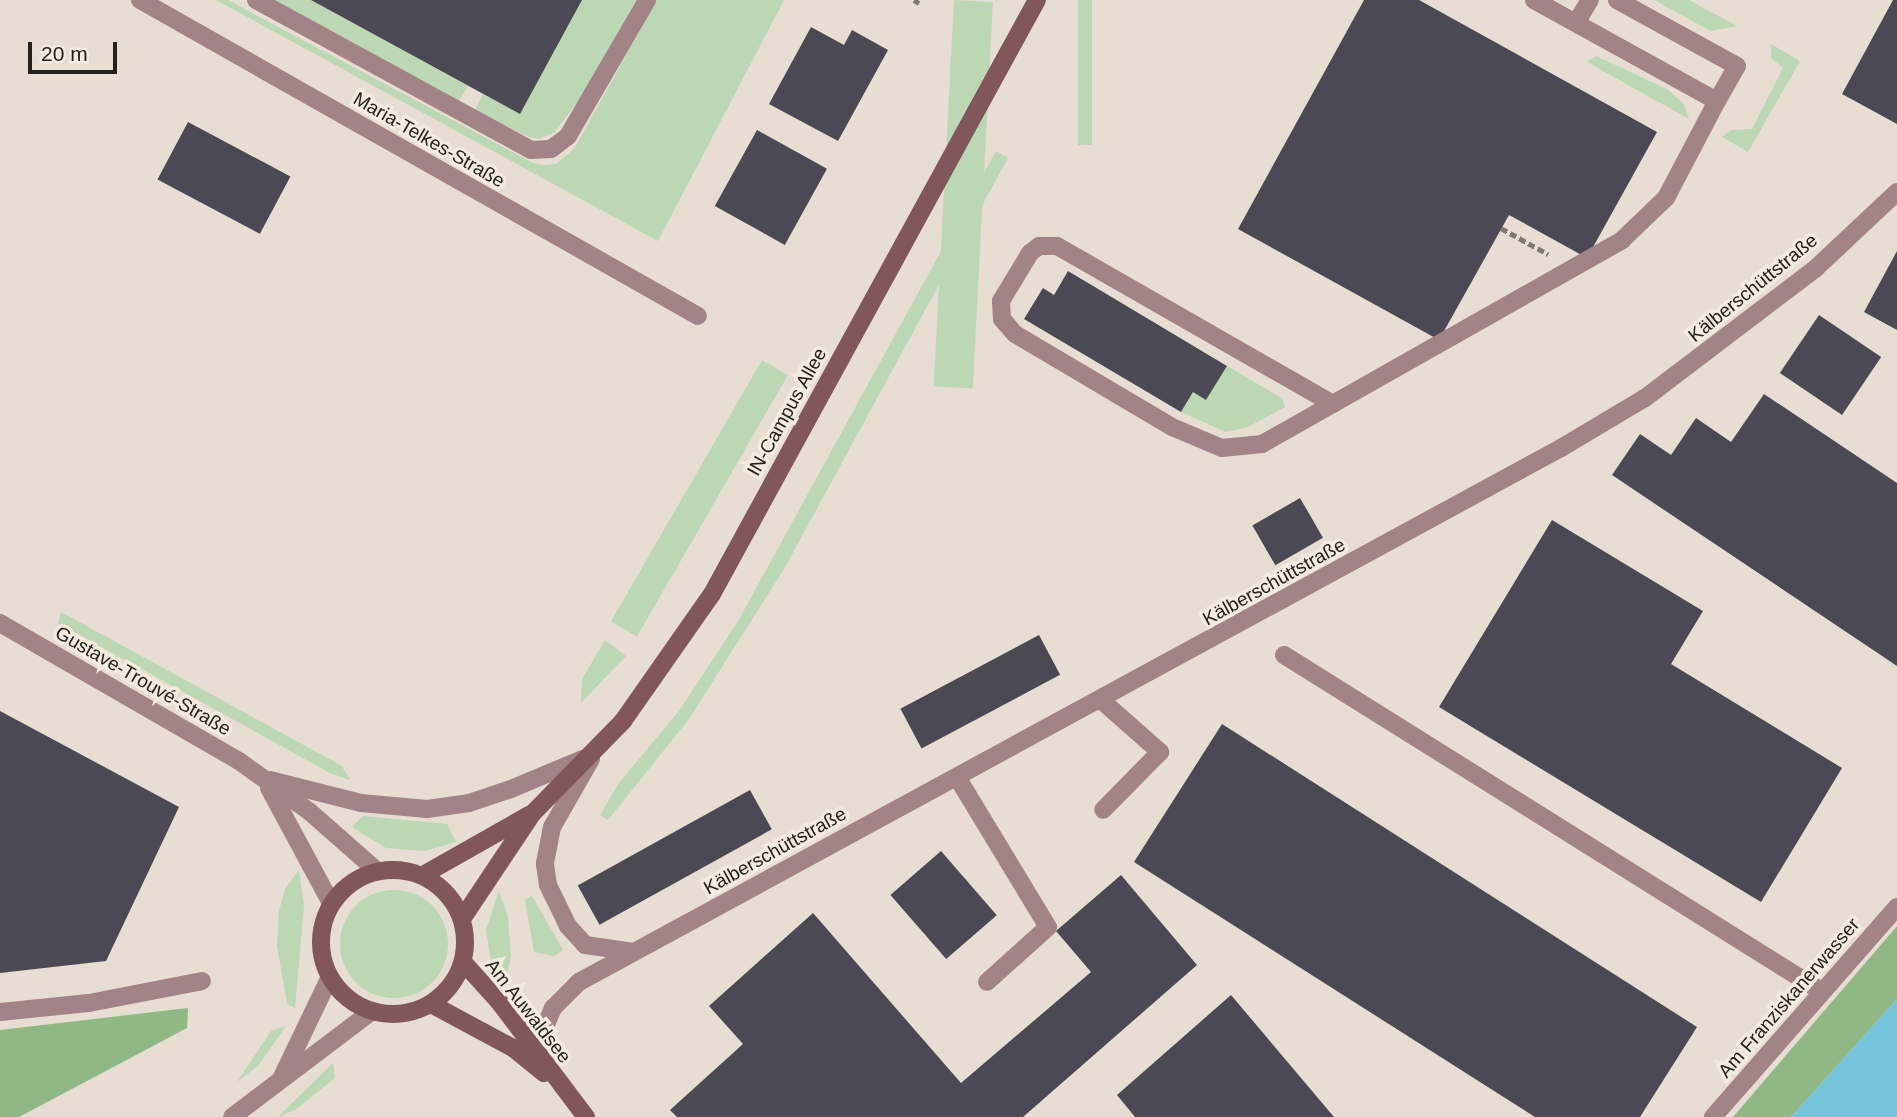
<!DOCTYPE html>
<html>
<head>
<meta charset="utf-8">
<style>
  body { margin:0 }
  #map { position:relative; width:1897px; height:1117px; overflow:hidden; background:#e7ddd2; font-family:Arial,sans-serif }
  div>[style] { position:absolute }
  .green>* { inset:0; background:#bbd7b3; transform-origin:0 0 }
  .round { border-radius:50% }
  .forest>* { inset:0; background:#90b885 }
  .water>* { inset:0; background:#75c4dc }
  .building>* { inset:0; background:#4b4954; transform-origin:0 0 }
  .path>* { height:4.5px; margin-top:-2.25px; transform-origin:0; background:repeating-linear-gradient(90deg,#807972 0 7px,transparent 0 10.5px) }
  .lane>* { height:18px; margin:-9px; padding:0 9px; transform-origin:9px; border-radius:9px; background:#a28386 }
  .street>* { height:18px; margin:-9px; padding:0 9px; transform-origin:9px; border-radius:9px; background:#a28386 }
  .secondary>* { height:18px; margin:-9px; padding:0 9px; transform-origin:9px; border-radius:9px; background:#82575c }
  .secondary>.ring { margin:-9px; padding:0; box-sizing:content-box; background:none; border:18px solid #82575c; border-radius:50% }
  span { translate:-50% -50%; white-space:nowrap; text-align:center; line-height:1.15; -webkit-text-stroke:7px #f4ebe0; paint-order:stroke }
  .street-label { font-size:19px; color:#24211d }
  .scale { position:absolute; left:28px; top:42px; width:89px; height:32px; box-sizing:border-box; border:4px solid #24211d; border-top:0; padding-left:9px; font-size:21px; line-height:24px; white-space:nowrap; color:#24211d; -webkit-text-stroke:5px #f4ebe0; paint-order:stroke }
</style>
</head>
<body>
<div id="map">
  <div class="green">
    <i style="clip-path:polygon(216px 0,228px 0,533px 163px,544px 165px,556px 164px,574px 149px,657px 0,784px 0,658px 241px)"></i>
    <i style="clip-path:polygon(273px 0,311px 0,468px 86px,457px 105px)"></i>
    <i style="clip-path:polygon(582px 0,636px 0,584px 93px,555px 132px,540px 139px,529px 137px,474px 112px,483px 94px,520px 114px)"></i>
    <i style="left:954px;top:0;width:39px;height:387px;rotate:3deg"></i>
    <i style="left:1078px;top:0;width:14px;height:145px"></i>
    <i style="clip-path:polygon(1654px 0,1689px 0,1737px 26px,1711px 31px)"></i>
    <i style="clip-path:polygon(1771px 44px,1800px 61px,1748px 152px,1722px 137px,1731px 130px,1752px 129px,1783px 68px,1771px 58px)"></i>
    <i style="clip-path:polygon(1596px 56px,1667px 89px,1684px 104px,1689px 119px,1587px 62px)"></i>
    <i style="clip-path:polygon(996px 151px,1008px 158px,784px 569px,689px 719px,608px 820px,600px 815px,619px 783px,679px 711px,737px 623px)"></i>
    <i style="left:762px;top:360px;width:30px;height:302px;rotate:30deg"></i>
    <i style="clip-path:polygon(1227px 366px,1282px 398px,1285px 407px,1248px 427px,1226px 432px,1181px 412px,1193px 392px,1206px 400px)"></i>
    <i style="clip-path:polygon(61px 612px,342px 766px,350px 780px,332px 774px,58px 623px)"></i>
    <i style="clip-path:polygon(605px 640px,626px 656px,581px 703px,582px 679px)"></i>
    <i style="clip-path:polygon(363px 816px,447px 824px,456px 842px,425px 851px,386px 848px,352px 827px)"></i>
    <i style="clip-path:polygon(299px 870px,304px 906px,295px 1008px,287px 1004px,277px 946px,279px 911px,285px 889px)"></i>
    <i class="round" style="left:340px;top:890px;width:108px;height:108px"></i>
    <i style="clip-path:polygon(499px 891px,508px 917px,511px 958px,504px 985px,492px 968px,486px 930px)"></i>
    <i style="clip-path:polygon(532px 896px,563px 950px,554px 956px,534px 952px,525px 900px)"></i>
    <i style="clip-path:polygon(286px 1026px,258px 1066px,237px 1082px,271px 1031px)"></i>
    <i style="clip-path:polygon(333px 1063px,335px 1078px,295px 1110px,278px 1117px)"></i>
  </div>
  <div class="forest">
    <i style="clip-path:polygon(1897px 926px,1897px 999px,1791px 1117px,1733px 1117px)"></i>
    <i style="clip-path:polygon(188px 1008px,187px 1028px,19px 1117px,0 1117px,0 1030px)"></i>
  </div>
  <div class="water">
    <i style="clip-path:polygon(1897px 999px,1897px 1117px,1791px 1117px,1896px 1000px)"></i>
  </div>
  <div class="building">
    <i style="clip-path:polygon(311px 0,582px 0,520px 114px)"></i>
    <i style="clip-path:polygon(1364px 0,1419px 0,1657px 132px,1587px 258px,1509px 215px,1439px 340px,1238px 229px)"></i>
    <i style="clip-path:polygon(1893px 0,1897px 0,1897px 124px,1842px 94px)"></i>
    <i style="clip-path:polygon(811px 27px,844px 45px,852px 30px,888px 50px,838px 141px,769px 104px)"></i>
    <i style="left:188px;top:122px;width:116px;height:65px;rotate:28deg"></i>
    <i style="left:757px;top:130px;width:80px;height:87px;rotate:29deg"></i>
    <i style="clip-path:polygon(1897px 251px,1897px 330px,1864px 312px)"></i>
    <i style="clip-path:polygon(1068px 271px,1227px 366px,1206px 400px,1193px 392px,1181px 412px,1024px 319px,1043px 288px,1054px 295px)"></i>
    <i style="left:1819px;top:315px;width:75px;height:70px;rotate:34deg"></i>
    <i style="clip-path:polygon(1764px 394px,1897px 483px,1897px 666px,1612px 475px,1640px 434px,1671px 455px,1696px 418px,1731px 442px)"></i>
    <i style="left:1300px;top:498px;width:46px;height:55px;rotate:60deg"></i>
    <i style="clip-path:polygon(1552px 520px,1703px 611px,1671px 664px,1842px 768px,1761px 902px,1439px 707px)"></i>
    <i style="left:1039px;top:635px;width:45px;height:157px;rotate:62deg"></i>
    <i style="clip-path:polygon(0 711px,179px 807px,106px 961px,0 973px)"></i>
    <i style="clip-path:polygon(1222px 724px,1697px 1027px,1640px 1117px,1535px 1117px,1134px 862px)"></i>
    <i style="left:750px;top:790px;width:45px;height:197px;rotate:61deg"></i>
    <i style="left:941px;top:851px;width:85px;height:67px;rotate:49deg"></i>
    <i style="clip-path:polygon(1121px 875px,1197px 965px,1023px 1117px,677px 1117px,670px 1110px,743px 1044px,709px 1006px,813px 913px,961px 1083px,1091px 972px,1056px 931px)"></i>
    <i style="clip-path:polygon(1231px 995px,1334px 1117px,1135px 1117px,1117px 1095px)"></i>
  </div>
  <div class="path">
    <i style="left:914px;top:0;width:6px;rotate:31deg"></i>
    <i style="left:1501px;top:228px;width:54px;rotate:29deg"></i>
  </div>
  <div class="lane">
    <i style="left:256px;top:0;width:313px;rotate:28.6deg"></i>
    <i style="left:531px;top:150px;width:20px;rotate:-3deg"></i>
    <i style="left:551px;top:149px;width:21px;rotate:-37deg"></i>
    <i style="left:568px;top:136px;width:157px;rotate:-59.8deg"></i>
    <i style="left:1576px;top:23px;width:27px;rotate:-59deg"></i>
    <i style="left:1333px;top:404px;width:318px;rotate:-150.2deg"></i>
    <i style="left:1057px;top:246px;width:18px;rotate:180deg"></i>
    <i style="left:1039px;top:246px;width:11px;rotate:142deg"></i>
    <i style="left:1030px;top:253px;width:56px;rotate:121.1deg"></i>
    <i style="left:1001px;top:301px;width:18px;rotate:87deg"></i>
    <i style="left:1002px;top:319px;width:20px;rotate:49deg"></i>
    <i style="left:1015px;top:334px;width:182px;rotate:30.6deg"></i>
    <i style="left:1172px;top:427px;width:54px;rotate:22.8deg"></i>
    <i style="left:1222px;top:448px;width:40px;rotate:-5.7deg"></i>
    <i style="left:1262px;top:444px;width:414px;rotate:-29.5deg"></i>
    <i style="left:1622px;top:240px;width:61px;rotate:-43.7deg"></i>
    <i style="left:1666px;top:198px;width:110px;rotate:-62.3deg"></i>
    <i style="left:1284px;top:655px;width:633px;rotate:32.03deg"></i>
    <i style="left:1101px;top:700px;width:79px;rotate:41.4deg"></i>
    <i style="left:1160px;top:752px;width:81px;rotate:134.5deg"></i>
    <i style="left:957px;top:777px;width:175px;rotate:58.8deg"></i>
    <i style="left:1048px;top:927px;width:82px;rotate:138deg"></i>
    <i style="left:0;top:1012px;width:89px;rotate:-5.8deg"></i>
    <i style="left:89px;top:1003px;width:115px;rotate:-11deg"></i>
  </div>
  <div class="street">
    <i style="left:140px;top:0;width:641px;rotate:29.52deg"></i>
    <i style="left:1534px;top:0;width:209px;rotate:28.9deg"></i>
    <i style="left:1717px;top:101px;width:40px;rotate:-60.3deg"></i>
    <i style="left:1737px;top:66px;width:137px;rotate:-151.2deg"></i>
    <i style="left:0;top:623px;width:276px;rotate:30deg"></i>
    <i style="left:239px;top:761px;width:87px;rotate:35.7deg"></i>
    <i style="left:310px;top:812px;width:89px;rotate:41.4deg"></i>
    <i style="left:591px;top:759px;width:78px;rotate:119.8deg"></i>
    <i style="left:552px;top:827px;width:38px;rotate:101deg"></i>
    <i style="left:545px;top:864px;width:21px;rotate:82deg"></i>
    <i style="left:548px;top:885px;width:46px;rotate:64deg"></i>
    <i style="left:568px;top:926px;width:25px;rotate:48deg"></i>
    <i style="left:585px;top:945px;width:49px;rotate:8.1deg"></i>
    <i style="left:270px;top:780px;width:94px;rotate:14.2deg"></i>
    <i style="left:361px;top:803px;width:66px;rotate:5.2deg"></i>
    <i style="left:427px;top:809px;width:42px;rotate:-8.1deg"></i>
    <i style="left:469px;top:803px;width:44px;rotate:-18.4deg"></i>
    <i style="left:511px;top:789px;width:86px;rotate:-22.7deg"></i>
    <i style="left:269px;top:788px;width:131px;rotate:61.7deg"></i>
    <i style="left:535px;top:1050px;width:46px;rotate:-66.8deg"></i>
    <i style="left:553px;top:1008px;width:37px;rotate:-45deg"></i>
    <i style="left:579px;top:982px;width:1118px;rotate:-28.54deg"></i>
    <i style="left:1561px;top:448px;width:98px;rotate:-30.8deg"></i>
    <i style="left:1645px;top:398px;width:215px;rotate:-37.2deg"></i>
    <i style="left:1816px;top:268px;width:111px;rotate:-43.2deg"></i>
    <i style="left:282px;top:1077px;width:111px;rotate:-64.4deg"></i>
    <i style="left:232px;top:1117px;width:176px;rotate:-37.1deg"></i>
    <i style="left:1713px;top:1117px;width:279px;rotate:-48.8deg"></i>
  </div>
  <div class="secondary">
    <i class="ring" style="left:321px;top:870px;width:126px;height:126px"></i>
    <i style="left:423px;top:875px;width:122px;rotate:-29.5deg"></i>
    <i style="left:462px;top:919px;width:126px;rotate:-56.3deg"></i>
    <i style="left:532px;top:814px;width:130px;rotate:-45.6deg"></i>
    <i style="left:623px;top:721px;width:155px;rotate:-55deg"></i>
    <i style="left:712px;top:594px;width:677px;rotate:-61.32deg"></i>
    <i style="left:463px;top:962px;width:55px;rotate:47.9deg"></i>
    <i style="left:500px;top:1003px;width:143px;rotate:53deg"></i>
    <i style="left:431px;top:1004px;width:93px;rotate:28.2deg"></i>
    <i style="left:513px;top:1048px;width:40px;rotate:39deg"></i>
  </div>
  <div class="street-label">
    <span style="left:429px;top:140px;rotate:30deg">Maria-Telkes-Straße</span>
    <span style="left:1753px;top:288px;rotate:-39deg">Kälberschüttstraße</span>
    <span style="left:787px;top:412px;rotate:-61deg">IN-Campus Allee</span>
    <span style="left:1274px;top:582px;rotate:-29deg">Kälberschüttstraße</span>
    <span style="left:143px;top:681px;rotate:30deg">Gustave-Trouvé-Straße</span>
    <span style="left:775px;top:851px;rotate:-29deg">Kälberschüttstraße</span>
    <span style="left:1789px;top:998px;rotate:-49deg">Am Franziskanerwasser</span>
    <span style="left:528px;top:1011px;rotate:52deg">Am Auwaldsee</span>
  </div>
  <div class="scale">20 m</div>
</div>
</body>
</html>
